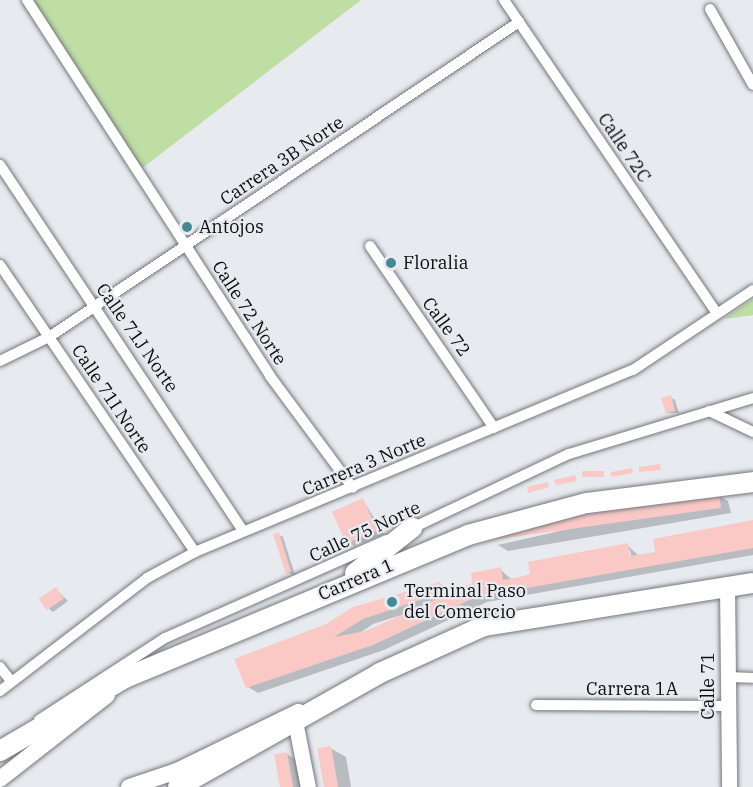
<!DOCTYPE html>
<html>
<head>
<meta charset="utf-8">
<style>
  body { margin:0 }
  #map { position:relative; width:753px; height:787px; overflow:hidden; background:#e7ebf0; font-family:"IBM Plex Serif",serif }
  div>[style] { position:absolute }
  .green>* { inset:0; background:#bedea3 }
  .shadow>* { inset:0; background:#0003 }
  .building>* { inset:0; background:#fac9c6; transform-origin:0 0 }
  .roads { filter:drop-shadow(0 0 2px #74777c) drop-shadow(0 0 2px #74777c) }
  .street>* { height:10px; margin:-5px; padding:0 5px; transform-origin:5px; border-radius:5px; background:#fff }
  .secondary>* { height:15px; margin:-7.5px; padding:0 7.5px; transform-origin:7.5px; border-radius:7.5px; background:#fff }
  .primary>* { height:16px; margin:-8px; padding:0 8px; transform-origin:8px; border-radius:8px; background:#fff }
  .highway>* { height:20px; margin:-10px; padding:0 10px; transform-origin:10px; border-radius:10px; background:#fff }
  .dots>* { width:16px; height:16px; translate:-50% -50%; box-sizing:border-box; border:3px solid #e7ebf0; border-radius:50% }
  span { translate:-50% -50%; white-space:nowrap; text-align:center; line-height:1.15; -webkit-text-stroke:4.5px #e7ebf0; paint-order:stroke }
  .street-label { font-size:18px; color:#0c0e0f }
  .poi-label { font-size:18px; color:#0c0e0f }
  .left { translate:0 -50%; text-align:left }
</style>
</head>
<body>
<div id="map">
  <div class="green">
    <i style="clip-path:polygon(30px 0,361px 0,141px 169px)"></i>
    <i style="clip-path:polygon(753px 299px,753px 315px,724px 319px)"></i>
  </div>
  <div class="shadow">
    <i style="clip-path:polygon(670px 397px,675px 400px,679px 413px,667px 413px)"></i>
    <i style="clip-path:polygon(718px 495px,728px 501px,731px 513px,508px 551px,498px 545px)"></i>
    <i style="clip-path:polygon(363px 500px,384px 534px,355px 546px,347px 542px)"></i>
    <i style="clip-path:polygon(evenodd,753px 521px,753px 555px,487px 602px,384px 650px,258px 693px,248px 687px,236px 660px,440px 583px,452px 594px,500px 569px,512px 580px,627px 545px,639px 556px,657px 553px,753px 521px,627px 550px,630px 550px,633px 563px,627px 550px,753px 521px,398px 616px,399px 618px,358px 634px,373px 624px,398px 616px)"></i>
    <i style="clip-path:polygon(278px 534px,283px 537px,295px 575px,288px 573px)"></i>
    <i style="clip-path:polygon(56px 589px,68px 601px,53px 612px,49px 609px)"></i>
    <i style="clip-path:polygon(330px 748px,346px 757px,351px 787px,325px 787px)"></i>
    <i style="clip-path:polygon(287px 754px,302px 763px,306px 787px,281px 787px)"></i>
  </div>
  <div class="building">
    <i style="clip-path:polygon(671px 395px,675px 411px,666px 413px,661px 398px)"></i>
    <i style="clip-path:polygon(660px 464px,661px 470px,639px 472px,639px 467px)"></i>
    <i style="left:632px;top:468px;width:5px;height:22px;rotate:79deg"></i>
    <i style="left:604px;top:471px;width:6px;height:22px;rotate:90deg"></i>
    <i style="clip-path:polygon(575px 475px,577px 481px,556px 485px,554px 480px)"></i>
    <i style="clip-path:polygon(548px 482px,549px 487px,528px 493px,527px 487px)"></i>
    <i style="left:719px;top:493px;width:15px;height:228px;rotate:82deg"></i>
    <i style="left:363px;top:498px;width:35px;height:34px;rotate:66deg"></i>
    <i style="clip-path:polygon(753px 520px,753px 548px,476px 597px,373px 645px,246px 688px,234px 659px,326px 624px,353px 607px,440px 582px,444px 592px,363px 619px,334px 637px,366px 631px,472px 583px,471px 573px,501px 567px,503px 580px,530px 575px,528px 562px,628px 543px,630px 556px,655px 552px,653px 539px)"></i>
    <i style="clip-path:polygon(279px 532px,291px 572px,286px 574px,273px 534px)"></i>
    <i style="left:56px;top:587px;width:14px;height:21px;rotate:56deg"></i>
    <i style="left:331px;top:746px;width:42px;height:14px;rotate:80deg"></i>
    <i style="left:287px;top:752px;width:36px;height:13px;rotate:80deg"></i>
  </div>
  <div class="roads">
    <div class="street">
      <i style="left:27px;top:0;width:448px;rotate:57.1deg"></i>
      <i style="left:270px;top:376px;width:139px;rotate:53.5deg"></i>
      <i style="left:504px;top:0;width:379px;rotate:55.8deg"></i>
      <i style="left:710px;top:9px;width:87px;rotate:60.5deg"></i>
      <i style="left:0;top:165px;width:439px;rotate:56.4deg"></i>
      <i style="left:370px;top:246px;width:220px;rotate:55.7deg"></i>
      <i style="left:0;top:265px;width:347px;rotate:55.8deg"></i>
      <i style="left:0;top:361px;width:55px;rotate:-26.1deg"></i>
      <i style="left:49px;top:337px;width:566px;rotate:-33.83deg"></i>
      <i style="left:709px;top:411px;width:49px;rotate:25.5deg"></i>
      <i style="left:408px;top:530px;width:178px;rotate:-25.3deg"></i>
      <i style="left:569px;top:454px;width:192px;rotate:-16.9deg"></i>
      <i style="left:0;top:667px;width:18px;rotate:52deg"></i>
      <i style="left:728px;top:677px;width:25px;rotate:2deg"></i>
      <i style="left:0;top:691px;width:185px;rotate:-37.5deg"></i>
      <i style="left:147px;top:578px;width:55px;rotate:-28.4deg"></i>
      <i style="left:195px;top:552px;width:474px;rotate:-22.6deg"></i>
      <i style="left:633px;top:370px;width:144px;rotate:-33.7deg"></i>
      <i style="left:536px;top:705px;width:192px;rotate:0.3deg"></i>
      <i style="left:39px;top:720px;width:150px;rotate:-33.1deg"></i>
      <i style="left:165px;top:638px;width:242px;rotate:-23.9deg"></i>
    </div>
    <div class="secondary">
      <i style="left:727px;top:584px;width:203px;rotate:89.4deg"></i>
      <i style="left:295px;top:721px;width:67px;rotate:78.9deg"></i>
    </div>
    <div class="primary">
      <i style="left:0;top:779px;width:136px;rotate:-38.1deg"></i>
      <i style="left:129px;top:787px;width:51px;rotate:-18.4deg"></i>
      <i style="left:177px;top:771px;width:135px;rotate:-26deg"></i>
    </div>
    <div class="highway">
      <i style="left:355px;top:573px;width:73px;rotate:-38.3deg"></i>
      <i style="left:0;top:751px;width:145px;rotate:-30.3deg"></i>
      <i style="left:125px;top:678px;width:372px;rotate:-22.6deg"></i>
      <i style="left:468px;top:535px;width:123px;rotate:-15.1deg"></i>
      <i style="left:587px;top:503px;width:167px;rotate:-7.2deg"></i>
      <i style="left:178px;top:787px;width:232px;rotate:-29.4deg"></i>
      <i style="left:380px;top:673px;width:114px;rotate:-24.3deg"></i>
      <i style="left:484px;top:626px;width:272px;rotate:-9.1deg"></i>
    </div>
  </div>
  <div class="dots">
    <i style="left:187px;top:227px;background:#448a96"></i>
    <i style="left:391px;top:263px;background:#448a96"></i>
    <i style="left:392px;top:602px;background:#448a96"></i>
  </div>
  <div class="street-label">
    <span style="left:624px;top:148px;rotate:56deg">Calle 72C</span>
    <span style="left:282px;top:161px;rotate:-34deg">Carrera 3B Norte</span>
    <span style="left:249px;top:313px;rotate:57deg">Calle 72 Norte</span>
    <span style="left:446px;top:327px;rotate:54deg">Calle 72</span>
    <span style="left:137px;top:338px;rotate:55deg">Calle 71J Norte</span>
    <span style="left:111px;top:399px;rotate:56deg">Calle 71I Norte</span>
    <span style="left:364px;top:465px;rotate:-23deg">Carrera 3 Norte</span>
    <span style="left:365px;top:532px;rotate:-25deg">Calle 75 Norte</span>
    <span style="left:356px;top:580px;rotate:-23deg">Carrera 1</span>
    <span style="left:708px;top:686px;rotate:-90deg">Calle 71</span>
    <span style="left:632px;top:689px">Carrera 1A</span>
  </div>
  <div class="poi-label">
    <span class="left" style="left:199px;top:227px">Antojos</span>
    <span class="left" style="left:403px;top:263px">Floralia</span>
    <span class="left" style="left:404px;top:602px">Terminal Paso<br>del Comercio</span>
  </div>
</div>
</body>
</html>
